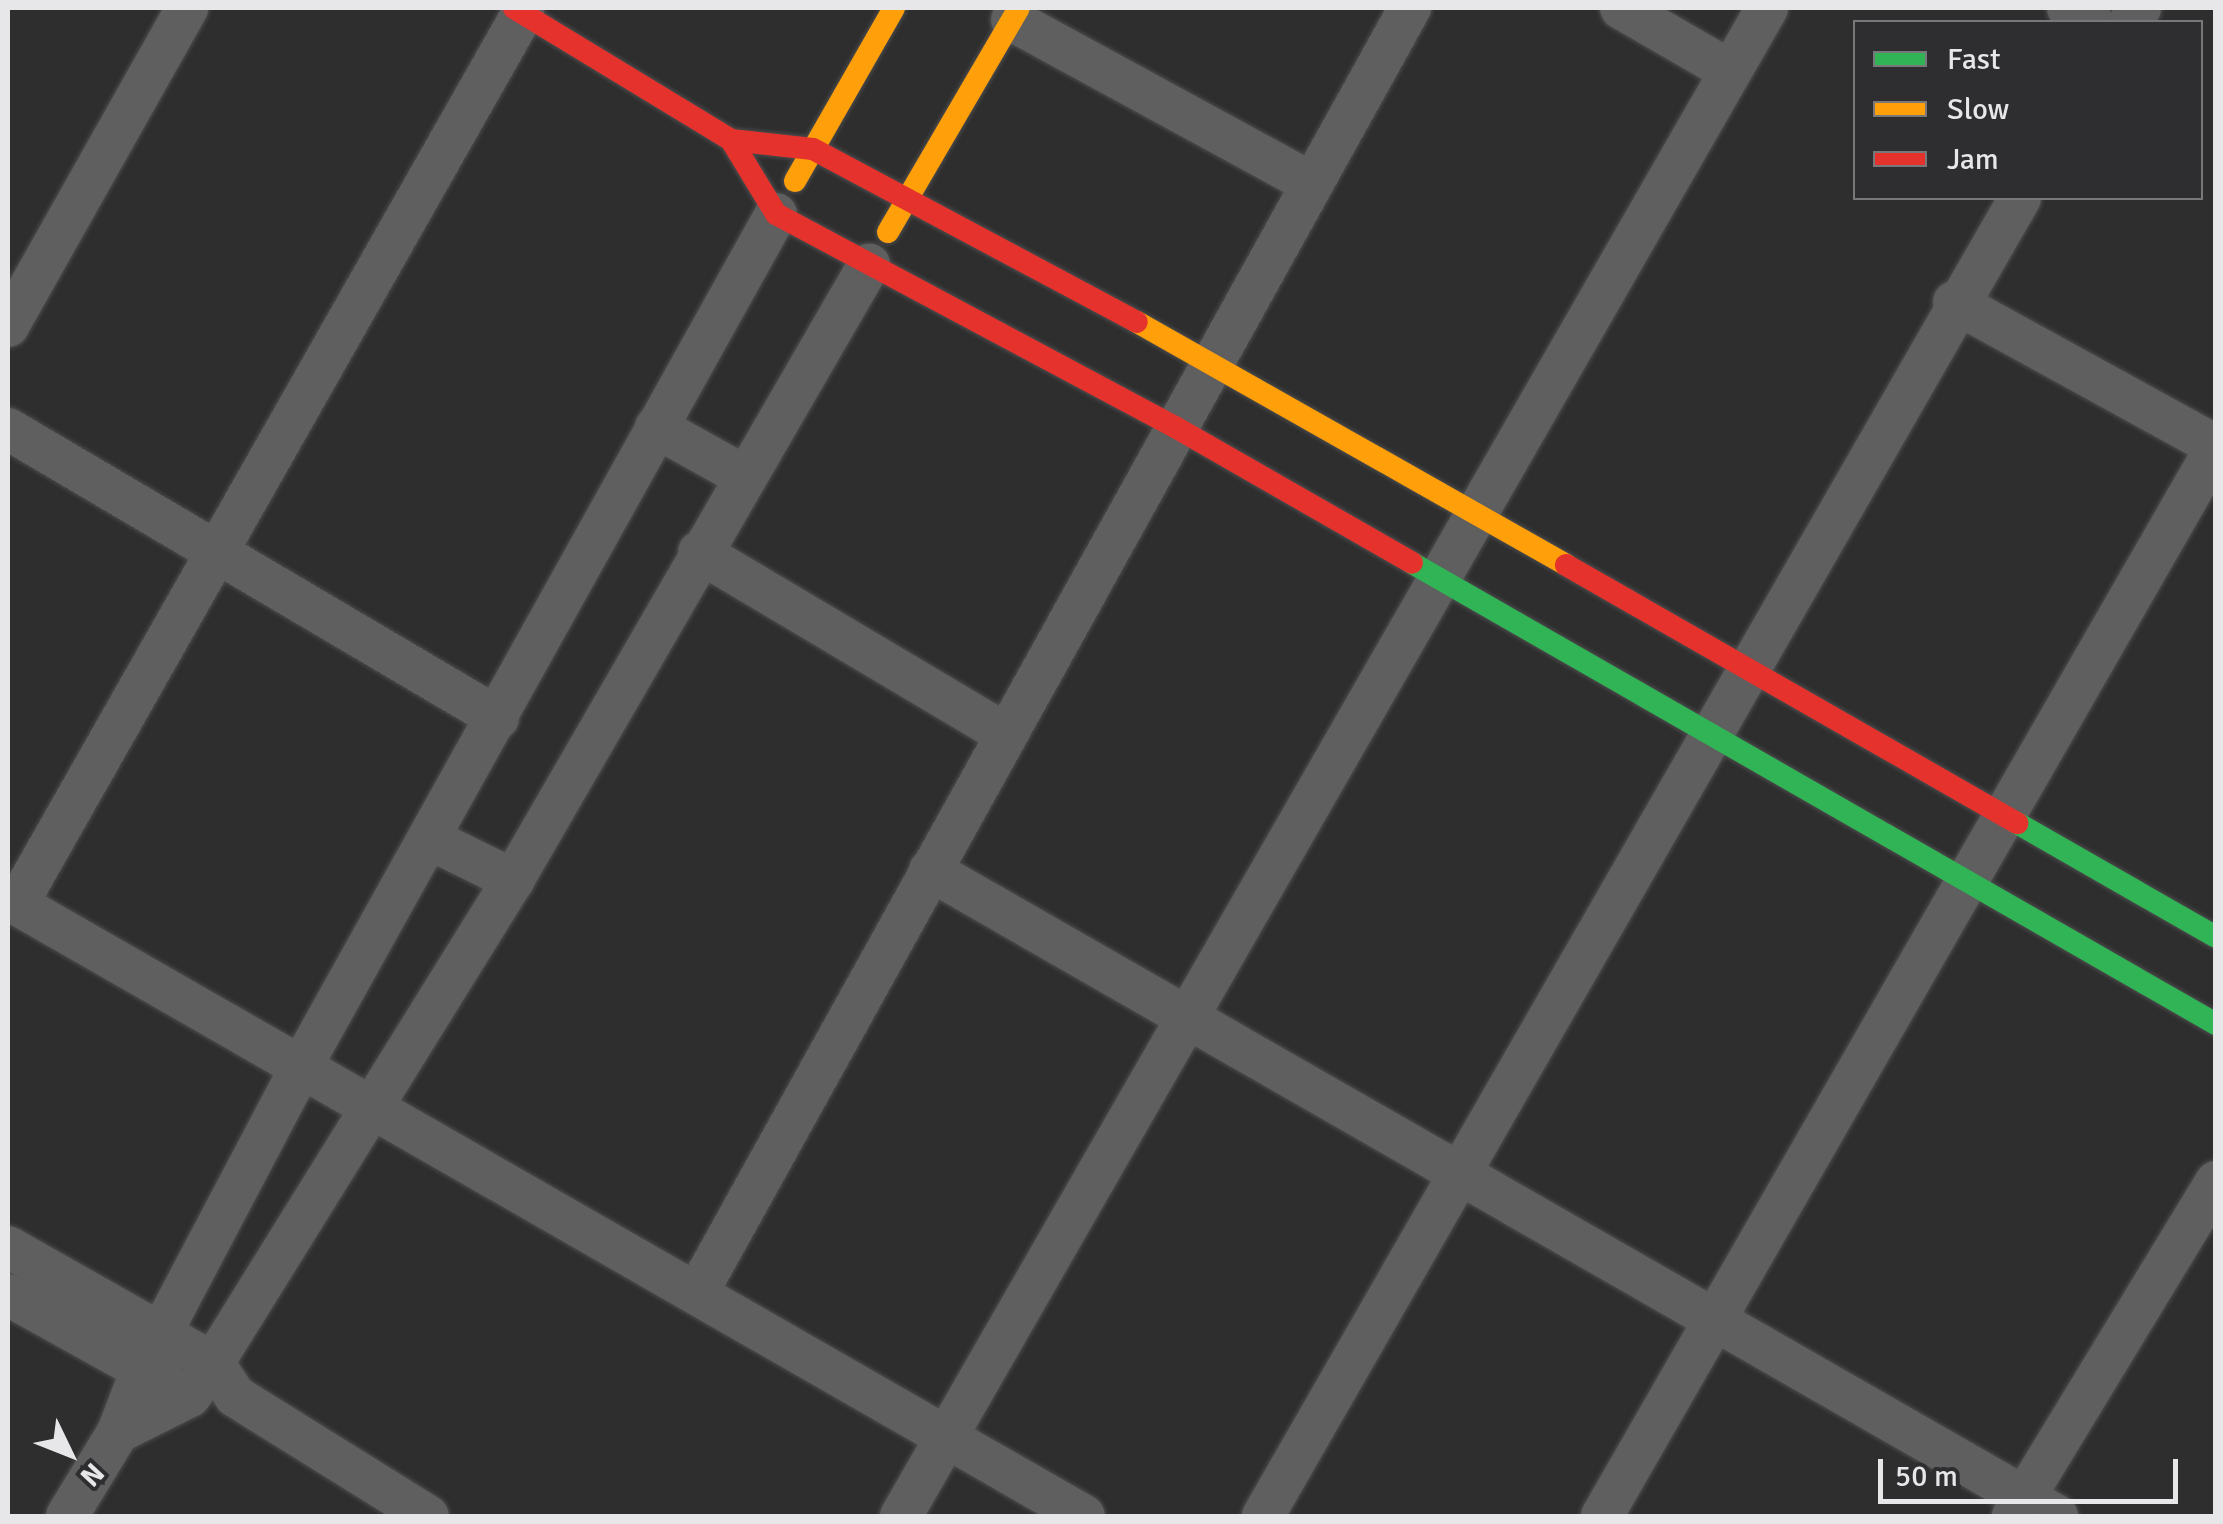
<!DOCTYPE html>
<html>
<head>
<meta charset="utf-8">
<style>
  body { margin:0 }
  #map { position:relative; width:2223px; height:1524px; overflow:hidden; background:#2e2e2e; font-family:Signika,sans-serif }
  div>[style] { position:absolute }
  .roads { filter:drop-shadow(0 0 2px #4d4c4d) drop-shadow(0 0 2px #4d4c4d) }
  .street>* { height:42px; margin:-21px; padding:0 21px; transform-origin:21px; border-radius:21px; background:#5f5f60 }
  .fast>* { height:22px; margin:-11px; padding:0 11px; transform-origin:11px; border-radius:11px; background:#30b455 }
  .slow>* { height:22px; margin:-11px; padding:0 11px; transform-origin:11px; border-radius:11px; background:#ff9f0a }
  .jam>* { height:22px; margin:-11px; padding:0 11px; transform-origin:11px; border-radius:11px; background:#e5322d }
  span { translate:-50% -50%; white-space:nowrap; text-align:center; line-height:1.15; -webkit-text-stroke:10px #2e2d2f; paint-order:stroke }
  .frame { position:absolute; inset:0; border:10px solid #e7e6e8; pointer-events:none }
  .legend { position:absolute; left:1853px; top:20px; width:350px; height:180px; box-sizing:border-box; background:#2e2d2f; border:2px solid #787779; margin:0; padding:12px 18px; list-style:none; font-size:30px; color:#e7e6e8 }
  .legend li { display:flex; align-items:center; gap:20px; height:50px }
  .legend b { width:50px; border:2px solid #787779 }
  .north { position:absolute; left:20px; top:1404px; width:100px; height:100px; -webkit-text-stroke:8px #2e2d2f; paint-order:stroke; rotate:133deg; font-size:28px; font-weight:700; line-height:40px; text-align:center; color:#e7e6e8 }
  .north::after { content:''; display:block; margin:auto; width:35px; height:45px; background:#e7e6e8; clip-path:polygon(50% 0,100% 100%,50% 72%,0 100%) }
  .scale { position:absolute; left:1878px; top:1459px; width:300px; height:45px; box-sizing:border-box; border:5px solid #e7e6e8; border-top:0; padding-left:12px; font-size:30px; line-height:35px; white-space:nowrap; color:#e7e6e8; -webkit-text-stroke:8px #2e2d2f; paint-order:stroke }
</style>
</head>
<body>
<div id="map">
  <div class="roads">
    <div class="street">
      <i style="left:1621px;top:8px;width:126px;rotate:30deg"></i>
      <i style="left:2068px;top:8px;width:28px;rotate:30deg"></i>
      <i style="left:1012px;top:20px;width:341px;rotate:28.6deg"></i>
      <i style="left:2130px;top:22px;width:17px;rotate:-54deg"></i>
      <i style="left:1954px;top:302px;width:299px;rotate:28.8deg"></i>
      <i style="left:8px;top:326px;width:365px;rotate:-60.6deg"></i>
      <i style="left:656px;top:427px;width:101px;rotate:29.1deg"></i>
      <i style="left:8px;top:429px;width:569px;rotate:30.53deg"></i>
      <i style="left:699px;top:552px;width:356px;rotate:30.7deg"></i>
      <i style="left:430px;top:839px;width:93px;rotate:26.3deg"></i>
      <i style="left:930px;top:870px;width:1299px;rotate:29.82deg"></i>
      <i style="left:8px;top:899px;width:1240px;rotate:29.83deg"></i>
      <i style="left:17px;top:904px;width:1025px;rotate:-60.41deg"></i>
      <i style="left:8px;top:1247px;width:236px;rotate:29.5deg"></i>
      <i style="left:213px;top:1363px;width:40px;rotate:56deg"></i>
      <i style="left:235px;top:1396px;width:227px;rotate:31.9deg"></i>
      <i style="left:697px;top:1293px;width:1470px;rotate:-60.98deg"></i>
      <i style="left:8px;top:1295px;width:179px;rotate:29deg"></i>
      <i style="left:118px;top:1432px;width:80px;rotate:-26.6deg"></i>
      <i style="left:190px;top:1396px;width:40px;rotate:-55.1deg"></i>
      <i style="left:213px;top:1363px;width:569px;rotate:-58.15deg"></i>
      <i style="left:513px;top:880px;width:711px;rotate:-59.94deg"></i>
      <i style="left:67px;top:1516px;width:98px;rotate:-58.7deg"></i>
      <i style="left:118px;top:1432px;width:67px;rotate:-69.1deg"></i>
      <i style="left:142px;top:1369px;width:344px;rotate:-62.2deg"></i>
      <i style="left:302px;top:1065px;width:974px;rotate:-60.88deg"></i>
      <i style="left:901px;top:1516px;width:1739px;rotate:-60.13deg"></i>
      <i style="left:1263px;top:1516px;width:1520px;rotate:-60.13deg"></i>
      <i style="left:1602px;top:1516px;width:1232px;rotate:-60.11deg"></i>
      <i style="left:2013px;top:1516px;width:391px;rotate:-58.7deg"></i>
    </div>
    <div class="fast">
      <i style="left:1412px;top:563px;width:927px;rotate:29.83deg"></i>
      <i style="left:2017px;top:823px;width:229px;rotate:29.8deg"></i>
    </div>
    <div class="slow">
      <i style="left:795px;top:181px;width:199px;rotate:-60.2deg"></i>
      <i style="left:888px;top:232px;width:259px;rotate:-59.7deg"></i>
      <i style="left:1137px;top:322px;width:493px;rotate:29.5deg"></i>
    </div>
    <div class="jam">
      <i style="left:514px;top:8px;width:254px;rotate:31.3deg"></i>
      <i style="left:731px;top:140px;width:82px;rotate:6.3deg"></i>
      <i style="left:813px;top:149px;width:367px;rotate:28.1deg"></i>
      <i style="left:731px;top:140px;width:87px;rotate:58.7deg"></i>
      <i style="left:776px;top:214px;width:452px;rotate:28.1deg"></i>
      <i style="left:1175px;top:427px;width:273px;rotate:29.8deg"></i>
      <i style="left:1566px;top:565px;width:520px;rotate:29.77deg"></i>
    </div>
  </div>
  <div class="frame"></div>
  <ul class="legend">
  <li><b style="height:12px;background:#30b455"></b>Fast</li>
  <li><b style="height:12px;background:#ff9f0a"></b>Slow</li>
  <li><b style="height:12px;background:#e5322d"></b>Jam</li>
  </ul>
  <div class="north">N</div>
  <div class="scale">50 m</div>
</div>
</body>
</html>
